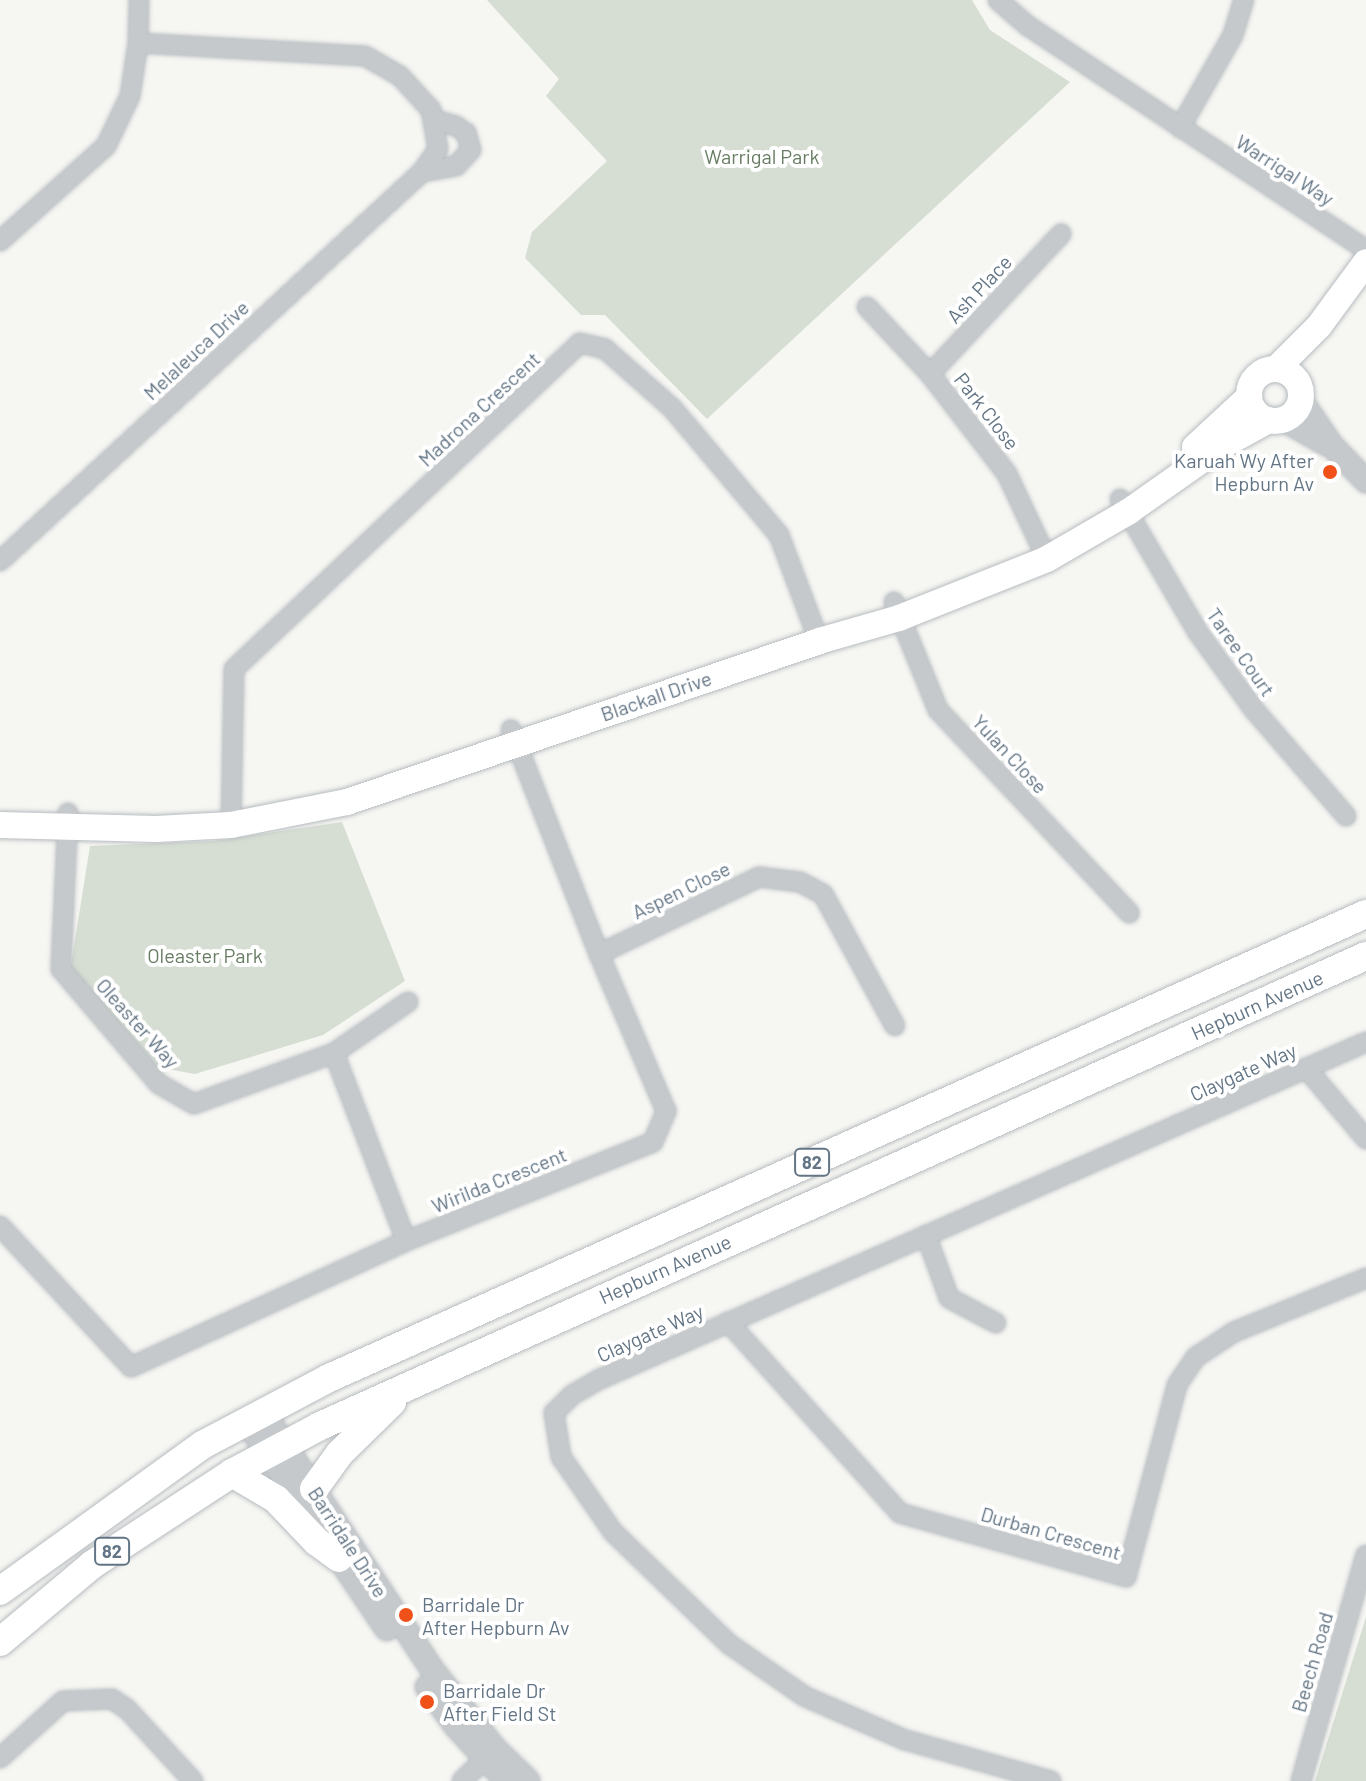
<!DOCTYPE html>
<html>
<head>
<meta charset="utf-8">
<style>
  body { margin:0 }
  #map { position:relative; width:1366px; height:1781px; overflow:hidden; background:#f6f6f2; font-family:Barlow,sans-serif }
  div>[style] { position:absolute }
  .green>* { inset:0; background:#d6ded3 }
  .roads { filter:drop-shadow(0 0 2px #b7bcc1) drop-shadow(0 0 2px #b7bcc1) }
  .minor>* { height:18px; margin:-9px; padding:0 9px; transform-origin:9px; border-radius:9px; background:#c5c9cc }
  .tertiary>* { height:22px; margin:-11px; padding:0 11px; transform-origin:11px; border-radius:11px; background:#c5c9cc }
  .secondary>* { height:26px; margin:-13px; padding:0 13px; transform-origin:13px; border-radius:13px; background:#fff }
  .secondary>.ring { margin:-13px; padding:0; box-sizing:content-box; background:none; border:26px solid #fff; border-radius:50% }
  .primary>* { height:28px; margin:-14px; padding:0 14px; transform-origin:14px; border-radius:14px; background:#fff }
  .dots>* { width:22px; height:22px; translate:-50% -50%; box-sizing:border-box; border:4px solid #fff; border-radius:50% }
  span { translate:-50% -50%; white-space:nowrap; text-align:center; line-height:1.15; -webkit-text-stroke:8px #fff; paint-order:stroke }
  .shield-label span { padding:2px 6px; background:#fff; border:2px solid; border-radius:6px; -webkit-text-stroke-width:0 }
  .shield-label { font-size:18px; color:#637585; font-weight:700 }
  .park-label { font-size:20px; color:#677c62 }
  .street-label { font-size:20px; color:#637585 }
  .poi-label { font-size:20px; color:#637585 }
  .right { translate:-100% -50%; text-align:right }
  .left { translate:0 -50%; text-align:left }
</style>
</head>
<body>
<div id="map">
  <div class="green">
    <i style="clip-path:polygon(487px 0,972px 0,990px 30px,1070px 82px,707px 419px,605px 315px,581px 315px,525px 258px,532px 232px,607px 161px,546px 96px,559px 79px)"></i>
    <i style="clip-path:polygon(342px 822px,405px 981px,323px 1035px,195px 1074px,151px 1066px,70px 971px,90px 846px,214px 841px)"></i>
    <i style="clip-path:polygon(1366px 1617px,1366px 1781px,1315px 1781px)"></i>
  </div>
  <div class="roads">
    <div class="minor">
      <i style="left:998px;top:0;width:40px;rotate:41deg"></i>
      <i style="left:1028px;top:26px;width:405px;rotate:33.5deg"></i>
      <i style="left:1180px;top:128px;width:107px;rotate:-60.3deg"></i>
      <i style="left:1233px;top:35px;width:37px;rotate:-73deg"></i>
      <i style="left:422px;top:172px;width:35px;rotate:-10deg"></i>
      <i style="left:456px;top:166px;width:22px;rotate:-47deg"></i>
      <i style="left:471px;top:150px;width:18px;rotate:-106deg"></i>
      <i style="left:466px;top:133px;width:12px;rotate:-145deg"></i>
      <i style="left:456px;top:126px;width:22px;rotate:-164deg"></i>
      <i style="left:0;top:241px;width:142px;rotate:-41.9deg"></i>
      <i style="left:106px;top:146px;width:55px;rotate:-64.4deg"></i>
      <i style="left:130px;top:96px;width:54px;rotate:-81.4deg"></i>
      <i style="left:138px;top:43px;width:43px;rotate:-88.7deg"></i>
      <i style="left:867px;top:307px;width:92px;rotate:46.8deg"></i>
      <i style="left:930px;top:374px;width:126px;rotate:52.4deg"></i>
      <i style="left:1007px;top:474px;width:94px;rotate:64.8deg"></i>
      <i style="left:930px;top:374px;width:192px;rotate:-46.9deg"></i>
      <i style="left:1120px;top:499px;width:153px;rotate:59.7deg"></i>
      <i style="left:1197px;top:631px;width:99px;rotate:54.1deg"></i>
      <i style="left:1255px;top:711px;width:139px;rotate:49.1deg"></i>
      <i style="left:0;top:561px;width:574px;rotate:-42.67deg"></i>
      <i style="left:422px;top:172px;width:28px;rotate:-55deg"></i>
      <i style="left:438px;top:149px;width:40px;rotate:-100deg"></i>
      <i style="left:431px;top:110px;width:46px;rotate:-132.4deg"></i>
      <i style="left:400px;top:76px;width:40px;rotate:-150.3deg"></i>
      <i style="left:365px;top:56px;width:227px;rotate:-176.7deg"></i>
      <i style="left:894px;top:602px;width:117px;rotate:67.8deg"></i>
      <i style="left:938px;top:710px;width:279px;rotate:46.7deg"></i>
      <i style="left:68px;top:813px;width:156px;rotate:92.6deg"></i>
      <i style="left:61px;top:969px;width:151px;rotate:49.6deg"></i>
      <i style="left:159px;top:1084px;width:40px;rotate:29.7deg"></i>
      <i style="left:194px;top:1104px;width:149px;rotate:-20deg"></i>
      <i style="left:334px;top:1053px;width:90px;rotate:-34.6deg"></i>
      <i style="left:231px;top:825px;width:156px;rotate:-88.9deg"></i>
      <i style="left:234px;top:669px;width:475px;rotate:-43.3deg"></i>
      <i style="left:580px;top:343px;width:26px;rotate:13deg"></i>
      <i style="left:605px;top:349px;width:89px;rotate:41.4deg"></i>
      <i style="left:672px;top:408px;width:166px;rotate:49.9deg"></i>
      <i style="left:779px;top:535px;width:113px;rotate:69.3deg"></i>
      <i style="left:599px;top:954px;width:178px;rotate:-25.7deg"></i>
      <i style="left:759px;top:877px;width:41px;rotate:7deg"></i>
      <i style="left:800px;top:882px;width:26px;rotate:28deg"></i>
      <i style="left:823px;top:894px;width:150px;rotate:61.4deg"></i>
      <i style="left:334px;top:1053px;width:201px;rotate:69deg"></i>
      <i style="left:1306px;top:1068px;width:93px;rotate:49.8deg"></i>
      <i style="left:0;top:1226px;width:192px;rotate:47.1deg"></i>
      <i style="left:131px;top:1367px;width:302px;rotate:-24.6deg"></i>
      <i style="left:406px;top:1241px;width:266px;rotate:-21.8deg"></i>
      <i style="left:653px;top:1142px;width:34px;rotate:-67deg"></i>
      <i style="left:666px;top:1111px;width:171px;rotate:-113.1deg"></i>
      <i style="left:599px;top:954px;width:241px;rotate:-111.4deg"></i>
      <i style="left:926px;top:1235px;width:67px;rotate:69.9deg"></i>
      <i style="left:949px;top:1298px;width:53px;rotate:28deg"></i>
      <i style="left:728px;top:1322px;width:257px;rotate:48deg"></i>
      <i style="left:900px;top:1513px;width:235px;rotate:15.8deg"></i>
      <i style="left:1126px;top:1577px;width:199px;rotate:-75.1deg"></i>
      <i style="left:1177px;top:1385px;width:34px;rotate:-56deg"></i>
      <i style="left:1196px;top:1357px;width:45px;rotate:-33.3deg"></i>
      <i style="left:1234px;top:1332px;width:143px;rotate:-22.2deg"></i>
      <i style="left:0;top:1758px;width:85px;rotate:-42.1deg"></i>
      <i style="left:63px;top:1701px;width:49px;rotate:-2.3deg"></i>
      <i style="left:112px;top:1699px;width:18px;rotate:34deg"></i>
      <i style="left:127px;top:1709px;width:98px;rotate:47.5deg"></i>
      <i style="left:462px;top:1781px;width:45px;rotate:-44.1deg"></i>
      <i style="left:1051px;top:1781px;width:152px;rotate:-164.3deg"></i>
      <i style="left:905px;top:1740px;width:110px;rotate:-156.5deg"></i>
      <i style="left:804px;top:1696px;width:91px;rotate:-145.3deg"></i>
      <i style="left:729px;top:1644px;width:161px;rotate:-136deg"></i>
      <i style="left:613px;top:1532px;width:91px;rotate:-124.7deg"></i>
      <i style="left:561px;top:1457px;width:45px;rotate:-99deg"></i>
      <i style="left:554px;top:1413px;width:25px;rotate:-45deg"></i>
      <i style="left:572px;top:1395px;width:30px;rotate:-30deg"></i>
      <i style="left:598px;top:1380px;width:839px;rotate:-23.75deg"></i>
      <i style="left:1301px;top:1781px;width:235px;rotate:-74deg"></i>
    </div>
    <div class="tertiary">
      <i style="left:1300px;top:399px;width:57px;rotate:55.8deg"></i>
      <i style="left:1332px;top:446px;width:49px;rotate:45.8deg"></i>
      <i style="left:1282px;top:419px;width:51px;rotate:29.1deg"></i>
      <i style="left:263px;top:1412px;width:311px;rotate:56.7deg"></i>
      <i style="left:434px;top:1672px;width:98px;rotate:51.6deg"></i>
      <i style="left:495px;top:1749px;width:46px;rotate:44.1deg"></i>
      <i style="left:246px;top:1421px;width:251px;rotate:55.9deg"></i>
      <i style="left:427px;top:1687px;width:49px;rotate:53.4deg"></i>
      <i style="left:456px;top:1726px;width:74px;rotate:47.7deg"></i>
    </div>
    <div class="secondary">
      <i style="left:1276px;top:369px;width:61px;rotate:-45deg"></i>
      <i style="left:1319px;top:326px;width:79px;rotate:-53.7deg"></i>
      <i class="ring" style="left:1249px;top:369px;width:26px;height:26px"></i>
      <i style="left:1195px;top:447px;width:74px;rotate:-42.8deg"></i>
      <i style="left:0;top:825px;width:156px;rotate:1.5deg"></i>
      <i style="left:156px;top:829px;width:75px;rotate:-3.1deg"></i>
      <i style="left:231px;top:825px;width:118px;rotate:-11.2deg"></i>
      <i style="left:347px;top:802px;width:499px;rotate:-18.8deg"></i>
      <i style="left:819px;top:641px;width:83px;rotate:-16deg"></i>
      <i style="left:899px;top:618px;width:159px;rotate:-21.7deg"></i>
      <i style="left:1047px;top:559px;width:94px;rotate:-30.1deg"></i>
      <i style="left:1128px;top:512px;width:116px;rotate:-35.2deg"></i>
      <i style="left:1223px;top:445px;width:52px;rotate:-28.5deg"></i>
    </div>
    <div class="primary">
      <i style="left:232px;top:1473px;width:51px;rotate:30.6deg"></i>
      <i style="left:276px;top:1499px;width:59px;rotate:46.4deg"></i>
      <i style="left:317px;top:1542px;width:27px;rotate:36deg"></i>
      <i style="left:314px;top:1489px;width:44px;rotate:-54.2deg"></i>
      <i style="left:340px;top:1453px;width:73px;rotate:-44.4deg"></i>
      <i style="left:0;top:1591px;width:251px;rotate:-35.8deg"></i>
      <i style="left:204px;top:1444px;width:141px;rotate:-27.8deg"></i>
      <i style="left:329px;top:1378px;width:1136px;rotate:-24.11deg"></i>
      <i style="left:0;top:1642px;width:121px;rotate:-40deg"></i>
      <i style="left:93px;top:1564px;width:166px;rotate:-33.2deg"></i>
      <i style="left:232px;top:1473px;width:100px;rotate:-28.1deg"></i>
      <i style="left:320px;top:1426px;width:1147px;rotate:-24.2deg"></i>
    </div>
  </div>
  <div class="dots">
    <i style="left:1330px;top:472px;background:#ef5119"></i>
    <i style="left:406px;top:1615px;background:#ef5119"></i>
    <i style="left:427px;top:1702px;background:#ef5119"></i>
  </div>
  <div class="shield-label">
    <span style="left:812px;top:1162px">82</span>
    <span style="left:112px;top:1551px">82</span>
  </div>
  <div class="park-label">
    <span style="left:762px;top:156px">Warrigal Park</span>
    <span style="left:205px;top:955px">Oleaster Park</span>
  </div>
  <div class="street-label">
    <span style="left:1285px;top:170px;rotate:33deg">Warrigal Way</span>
    <span style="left:979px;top:289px;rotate:-47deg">Ash Place</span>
    <span style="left:196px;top:350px;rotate:-43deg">Melaleuca Drive</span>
    <span style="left:479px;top:409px;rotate:-43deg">Madrona Crescent</span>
    <span style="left:987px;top:411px;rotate:52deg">Park Close</span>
    <span style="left:1241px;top:652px;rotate:55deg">Taree Court</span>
    <span style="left:656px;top:696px;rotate:-19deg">Blackall Drive</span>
    <span style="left:1010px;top:754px;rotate:47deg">Yulan Close</span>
    <span style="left:681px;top:890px;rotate:-26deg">Aspen Close</span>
    <span style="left:1257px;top:1005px;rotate:-24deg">Hepburn Avenue</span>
    <span style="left:138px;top:1023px;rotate:48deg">Oleaster Way</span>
    <span style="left:1243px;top:1072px;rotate:-24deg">Claygate Way</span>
    <span style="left:499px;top:1180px;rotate:-22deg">Wirilda Crescent</span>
    <span style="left:665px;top:1269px;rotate:-24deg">Hepburn Avenue</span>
    <span style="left:650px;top:1333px;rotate:-24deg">Claygate Way</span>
    <span style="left:1051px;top:1533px;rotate:16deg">Durban Crescent</span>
    <span style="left:348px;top:1542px;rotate:57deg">Barridale Drive</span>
    <span style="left:1312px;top:1662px;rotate:-74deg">Beech Road</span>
  </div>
  <div class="poi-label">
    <span class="right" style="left:1314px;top:472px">Karuah Wy After<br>Hepburn Av</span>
    <span class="left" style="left:422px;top:1616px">Barridale Dr<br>After Hepburn Av</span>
    <span class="left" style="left:443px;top:1702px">Barridale Dr<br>After Field St</span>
  </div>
</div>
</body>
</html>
